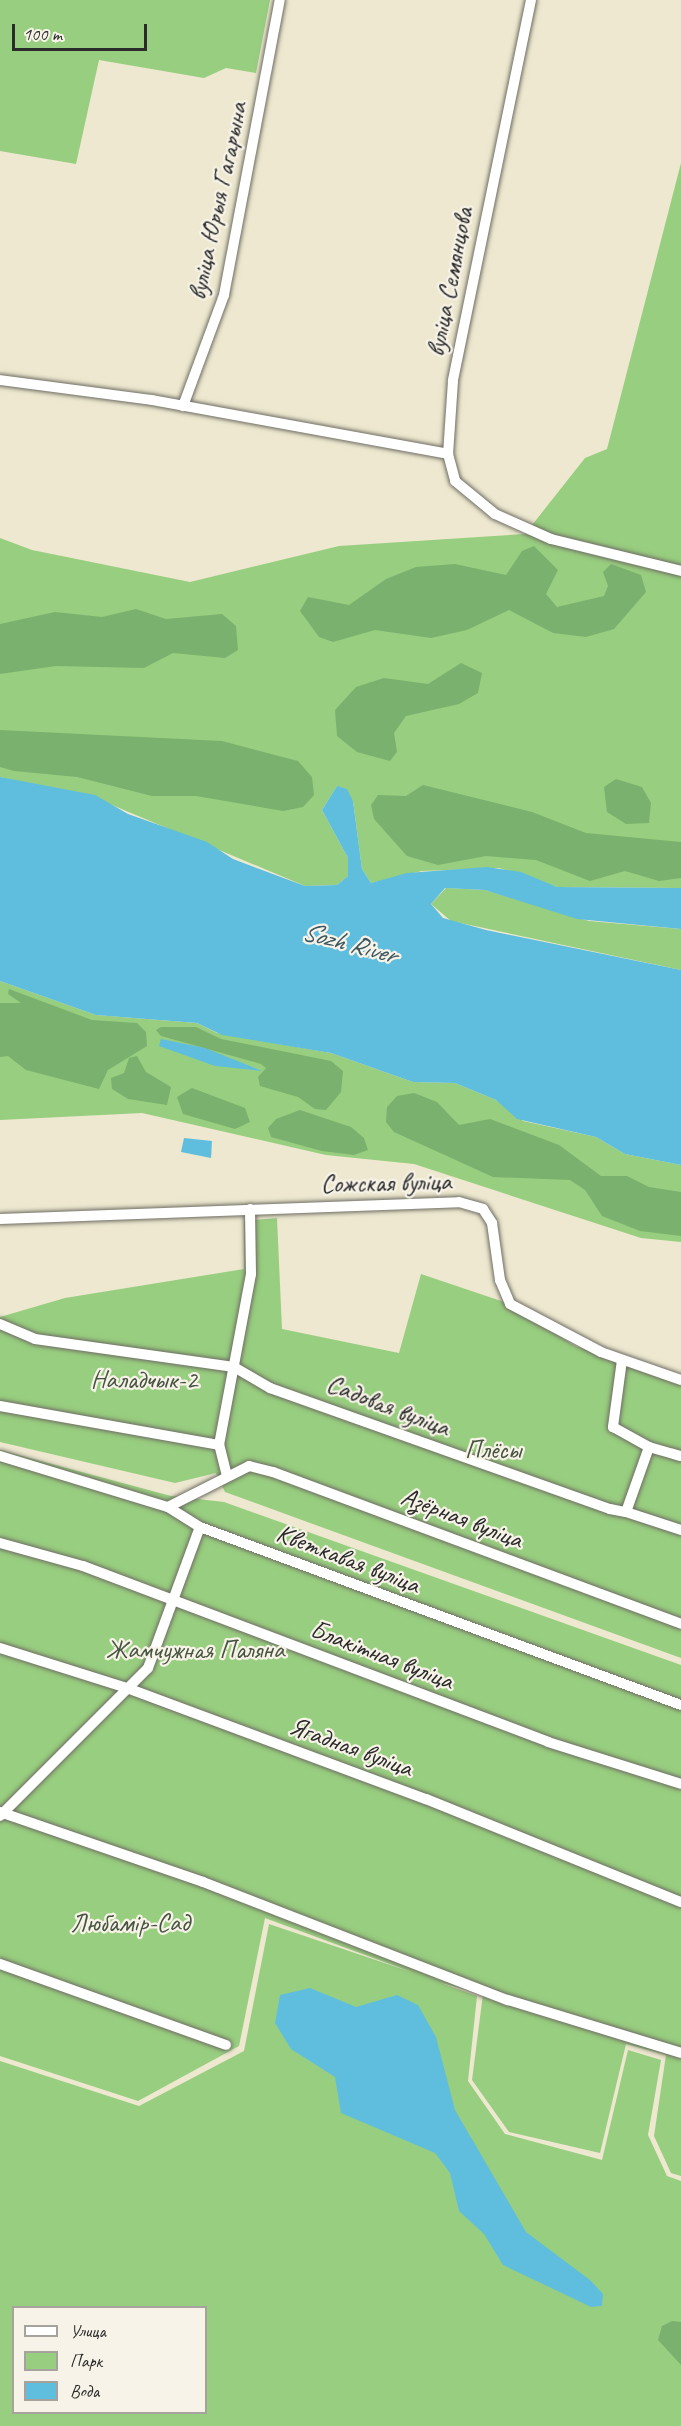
<!DOCTYPE html>
<html>
<head>
<meta charset="utf-8">
<style>
  body { margin:0 }
  #map { position:relative; width:681px; height:2426px; overflow:hidden; background:#ede8cf; font-family:Caveat,sans-serif }
  div>[style] { position:absolute }
  .green>* { inset:0; background:#98ce7f }
  .forest>* { inset:0; background:#7ab16e }
  .water>* { inset:0; background:#5fbede }
  .roads { filter:drop-shadow(0 0 2px #6f6d64) drop-shadow(0 0 2px #6f6d64) }
  .minor>* { height:10px; margin:-5px; padding:0 5px; transform-origin:5px; border-radius:5px; background:#fff }
  span { translate:-50% -50%; white-space:nowrap; text-align:center; line-height:1.15; -webkit-text-stroke:4.5px #f7f3e8; paint-order:stroke }
  .street-label { font-size:26px; color:#2b2b2b }
  .park-label { font-size:26px; color:#465440 }
  .water-label { font-size:27px; color:#3b5761; font-style:italic }
  .legend { position:absolute; left:12px; top:2306px; width:195px; height:108px; box-sizing:border-box; background:#f7f3e8; border:2px solid #a5a39c; margin:0; padding:8px 10px; list-style:none; font-size:18px; color:#2b2b2b }
  .legend li { display:flex; align-items:center; gap:12px; height:30px }
  .legend b { width:30px; border:2px solid #a5a39c }
  .scale { position:absolute; left:12px; top:24px; width:135px; height:27px; box-sizing:border-box; border:3px solid #2b2b2b; border-top:0; padding-left:8px; font-size:18px; line-height:21px; white-space:nowrap; color:#2b2b2b; -webkit-text-stroke:4px #f7f3e8; paint-order:stroke }
</style>
</head>
<body>
<div id="map">
  <div class="green">
    <i style="clip-path:polygon(0 0,270px 0,256px 73px,226px 68px,204px 78px,99px 60px,76px 164px,0 151px)"></i>
    <i style="clip-path:polygon(681px 163px,681px 888px,557px 887px,499px 868px,422px 871px,371px 883px,362px 869px,353px 801px,337px 786px,322px 810px,348px 858px,348px 876px,337px 885px,305px 886px,112px 805px,0 777px,0 538px,32px 550px,190px 582px,339px 546px,525px 534px,585px 458px,607px 449px)"></i>
    <i style="clip-path:polygon(446px 888px,485px 890px,589px 921px,681px 929px,681px 970px,451px 921px,431px 904px)"></i>
    <i style="clip-path:polygon(0 981px,96px 1015px,197px 1023px,217px 1033px,331px 1053px,413px 1082px,455px 1083px,496px 1100px,523px 1121px,596px 1137px,625px 1154px,681px 1165px,681px 1242px,641px 1238px,414px 1164px,326px 1155px,142px 1113px,0 1120px)"></i>
    <i style="clip-path:polygon(277px 1218px,282px 1329px,399px 1353px,421px 1274px,510px 1304px,575px 1346px,681px 1383px,681px 1658px,225px 1492px,216px 1473px,175px 1483px,0 1442px,0 1317px,65px 1298px,244px 1269px,244px 1221px)"></i>
    <i style="clip-path:polygon(evenodd,0 1450px,171px 1496px,224px 1502px,681px 1665px,681px 2176px,671px 2173px,654px 2136px,666px 2055px,626px 2044px,600px 2153px,509px 2132px,472px 2080px,483px 1994px,441px 1983px,477px 1996px,468px 2081px,505px 2134px,602px 2160px,628px 2050px,661px 2060px,648px 2135px,667px 2176px,681px 2181px,681px 2426px,0 2426px,0 2061px,139px 2106px,244px 2051px,269px 1924px,414px 1973px,265px 1918px,239px 2046px,138px 2101px,0 2056px,0 1450px,14px 2308px,206px 2308px,206px 2412px,14px 2412px,14px 2308px)"></i>
  </div>
  <div class="forest">
    <i style="clip-path:polygon(534px 546px,558px 570px,546px 594px,557px 607px,604px 596px,608px 586px,603px 572px,611px 564px,641px 575px,646px 592px,614px 629px,586px 637px,553px 633px,509px 610px,467px 630px,431px 638px,375px 630px,333px 642px,319px 637px,300px 611px,308px 597px,349px 605px,386px 579px,416px 567px,455px 564px,506px 575px,522px 551px)"></i>
    <i style="clip-path:polygon(136px 609px,166px 619px,222px 614px,236px 626px,238px 650px,225px 658px,173px 653px,144px 668px,56px 666px,0 674px,0 624px,55px 612px,102px 617px)"></i>
    <i style="clip-path:polygon(461px 663px,482px 673px,478px 693px,459px 704px,406px 716px,394px 733px,397px 752px,390px 761px,357px 752px,337px 736px,335px 710px,356px 687px,384px 678px,428px 684px)"></i>
    <i style="clip-path:polygon(0 730px,222px 741px,298px 761px,312px 777px,314px 795px,303px 807px,283px 811px,196px 796px,152px 796px,77px 777px,14px 771px,0 767px)"></i>
    <i style="clip-path:polygon(616px 779px,642px 787px,651px 803px,649px 823px,626px 824px,607px 812px,604px 787px)"></i>
    <i style="clip-path:polygon(423px 785px,532px 812px,586px 833px,681px 842px,681px 878px,659px 881px,625px 871px,590px 881px,536px 860px,486px 856px,438px 865px,407px 856px,374px 819px,371px 805px,378px 795px,406px 796px)"></i>
    <i style="clip-path:polygon(9px 989px,92px 1020px,137px 1023px,146px 1032px,147px 1046px,108px 1070px,99px 1089px,26px 1070px,8px 1056px,0 1057px,0 1003px,21px 1003px,8px 994px)"></i>
    <i style="clip-path:polygon(161px 1027px,196px 1027px,221px 1039px,331px 1061px,343px 1071px,341px 1092px,326px 1110px,315px 1109px,298px 1097px,260px 1086px,258px 1077px,266px 1068px,261px 1064px,161px 1036px,156px 1030px)"></i>
    <i style="clip-path:polygon(137px 1056px,146px 1072px,171px 1087px,167px 1105px,128px 1099px,112px 1089px,111px 1078px,124px 1073px,129px 1058px)"></i>
    <i style="clip-path:polygon(192px 1088px,245px 1108px,250px 1122px,235px 1129px,183px 1114px,177px 1097px)"></i>
    <i style="clip-path:polygon(414px 1093px,437px 1102px,459px 1125px,490px 1119px,559px 1145px,601px 1176px,627px 1176px,649px 1187px,681px 1192px,681px 1236px,640px 1231px,602px 1216px,585px 1190px,570px 1180px,493px 1177px,394px 1132px,386px 1122px,387px 1107px,397px 1096px)"></i>
    <i style="clip-path:polygon(300px 1110px,351px 1127px,364px 1138px,368px 1150px,354px 1155px,322px 1151px,271px 1137px,268px 1128px,276px 1119px)"></i>
    <i style="clip-path:polygon(672px 2321px,681px 2322px,681px 2365px,658px 2340px,662px 2326px)"></i>
  </div>
  <div class="water">
    <i style="clip-path:polygon(0 777px,95px 795px,128px 814px,207px 842px,233px 859px,305px 886px,337px 885px,348px 876px,348px 858px,322px 810px,337px 786px,347px 789px,353px 801px,362px 869px,371px 883px,407px 873px,487px 867px,521px 872px,557px 887px,681px 888px,681px 929px,577px 919px,485px 890px,445px 888px,431px 904px,443px 918px,486px 930px,681px 970px,681px 1165px,625px 1154px,596px 1137px,517px 1119px,496px 1100px,455px 1083px,413px 1082px,331px 1053px,222px 1035px,197px 1023px,96px 1015px,0 981px)"></i>
    <i style="clip-path:polygon(161px 1039px,205px 1048px,262px 1071px,215px 1066px,159px 1046px)"></i>
    <i style="clip-path:polygon(184px 1138px,212px 1141px,211px 1158px,181px 1152px)"></i>
    <i style="clip-path:polygon(310px 1988px,356px 2007px,397px 1995px,418px 2005px,436px 2037px,455px 2110px,526px 2232px,590px 2280px,603px 2294px,602px 2306px,591px 2307px,503px 2265px,484px 2234px,459px 2211px,450px 2173px,435px 2153px,341px 2113px,335px 2077px,291px 2049px,275px 2023px,280px 1995px)"></i>
  </div>
  <div class="roads">
    <div class="minor">
      <i style="left:531px;top:0;width:389px;rotate:101.6deg"></i>
      <i style="left:453px;top:381px;width:73px;rotate:93.9deg"></i>
      <i style="left:448px;top:454px;width:28px;rotate:75deg"></i>
      <i style="left:455px;top:481px;width:52px;rotate:39.5deg"></i>
      <i style="left:495px;top:514px;width:61px;rotate:24.1deg"></i>
      <i style="left:551px;top:539px;width:134px;rotate:13.8deg"></i>
      <i style="left:0;top:380px;width:153px;rotate:7.5deg"></i>
      <i style="left:152px;top:400px;width:301px;rotate:10.3deg"></i>
      <i style="left:183px;top:406px;width:118px;rotate:-69.7deg"></i>
      <i style="left:224px;top:295px;width:300px;rotate:-79.3deg"></i>
      <i style="left:0;top:1219px;width:459px;rotate:-2.1deg"></i>
      <i style="left:459px;top:1202px;width:25px;rotate:16deg"></i>
      <i style="left:483px;top:1209px;width:17px;rotate:57deg"></i>
      <i style="left:492px;top:1223px;width:58px;rotate:82deg"></i>
      <i style="left:500px;top:1280px;width:26px;rotate:67deg"></i>
      <i style="left:510px;top:1304px;width:103px;rotate:27.8deg"></i>
      <i style="left:601px;top:1352px;width:85px;rotate:19.3deg"></i>
      <i style="left:0;top:1324px;width:38px;rotate:23deg"></i>
      <i style="left:35px;top:1339px;width:201px;rotate:8deg"></i>
      <i style="left:234px;top:1367px;width:42px;rotate:30.3deg"></i>
      <i style="left:270px;top:1388px;width:361px;rotate:19.6deg"></i>
      <i style="left:610px;top:1509px;width:16px;rotate:11deg"></i>
      <i style="left:626px;top:1512px;width:69px;rotate:-70.5deg"></i>
      <i style="left:622px;top:1360px;width:68px;rotate:97.7deg"></i>
      <i style="left:613px;top:1427px;width:41px;rotate:29.1deg"></i>
      <i style="left:649px;top:1447px;width:33px;rotate:16deg"></i>
      <i style="left:0;top:1406px;width:222px;rotate:10.1deg"></i>
      <i style="left:0;top:1456px;width:176px;rotate:16.9deg"></i>
      <i style="left:168px;top:1507px;width:38px;rotate:32deg"></i>
      <i style="left:200px;top:1527px;width:513px;rotate:20.31deg"></i>
      <i style="left:227px;top:1476px;width:32px;rotate:-104deg"></i>
      <i style="left:219px;top:1445px;width:174px;rotate:-79.4deg"></i>
      <i style="left:251px;top:1274px;width:65px;rotate:-90.9deg"></i>
      <i style="left:168px;top:1507px;width:91px;rotate:-26.8deg"></i>
      <i style="left:249px;top:1466px;width:25px;rotate:14deg"></i>
      <i style="left:273px;top:1472px;width:435px;rotate:20.4deg"></i>
      <i style="left:626px;top:1512px;width:58px;rotate:18.1deg"></i>
      <i style="left:0;top:1543px;width:86px;rotate:15.5deg"></i>
      <i style="left:83px;top:1566px;width:497px;rotate:20.7deg"></i>
      <i style="left:548px;top:1742px;width:139px;rotate:17.5deg"></i>
      <i style="left:0;top:1648px;width:133px;rotate:17.5deg"></i>
      <i style="left:127px;top:1688px;width:319px;rotate:20.4deg"></i>
      <i style="left:426px;top:1799px;width:275px;rotate:22deg"></i>
      <i style="left:0;top:1812px;width:215px;rotate:19deg"></i>
      <i style="left:203px;top:1882px;width:327px;rotate:21.2deg"></i>
      <i style="left:508px;top:2000px;width:181px;rotate:17deg"></i>
      <i style="left:0;top:1816px;width:209px;rotate:-45deg"></i>
      <i style="left:148px;top:1668px;width:150px;rotate:-69.8deg"></i>
      <i style="left:0;top:1964px;width:240px;rotate:19.7deg"></i>
    </div>
  </div>
  <div class="street-label">
    <span style="left:218px;top:201px;rotate:-78deg">вуліца Юрыя Гагарына</span>
    <span style="left:450px;top:282px;rotate:-79deg">вуліца Семянцова</span>
    <span style="left:386px;top:1183px;rotate:-1deg">Сожская вуліца</span>
    <span style="left:388px;top:1406px;rotate:21deg">Садовая вуліца</span>
    <span style="left:462px;top:1518px;rotate:21deg">Азёрная вуліца</span>
    <span style="left:348px;top:1559px;rotate:21deg">Кветкавая вуліца</span>
    <span style="left:382px;top:1655px;rotate:21deg">Блакітная вуліца</span>
    <span style="left:351px;top:1747px;rotate:20deg">Ягадная вуліца</span>
  </div>
  <div class="park-label">
    <span style="left:144px;top:1380px">Наладчык-2</span>
    <span style="left:493px;top:1450px">Плёсы</span>
    <span style="left:195px;top:1650px">Жамчужная Паляна</span>
    <span style="left:130px;top:1923px">Любамір-Сад</span>
  </div>
  <div class="water-label">
    <span style="left:349px;top:943px;rotate:15deg">Sozh River</span>
  </div>
  <ul class="legend">
  <li><b style="height:8px;background:#fff"></b>Улица</li>
  <li><b style="height:16px;background:#98ce7f"></b>Парк</li>
  <li><b style="height:16px;background:#5fbede"></b>Вода</li>
  </ul>
  <div class="scale">100 m</div>
</div>
</body>
</html>
